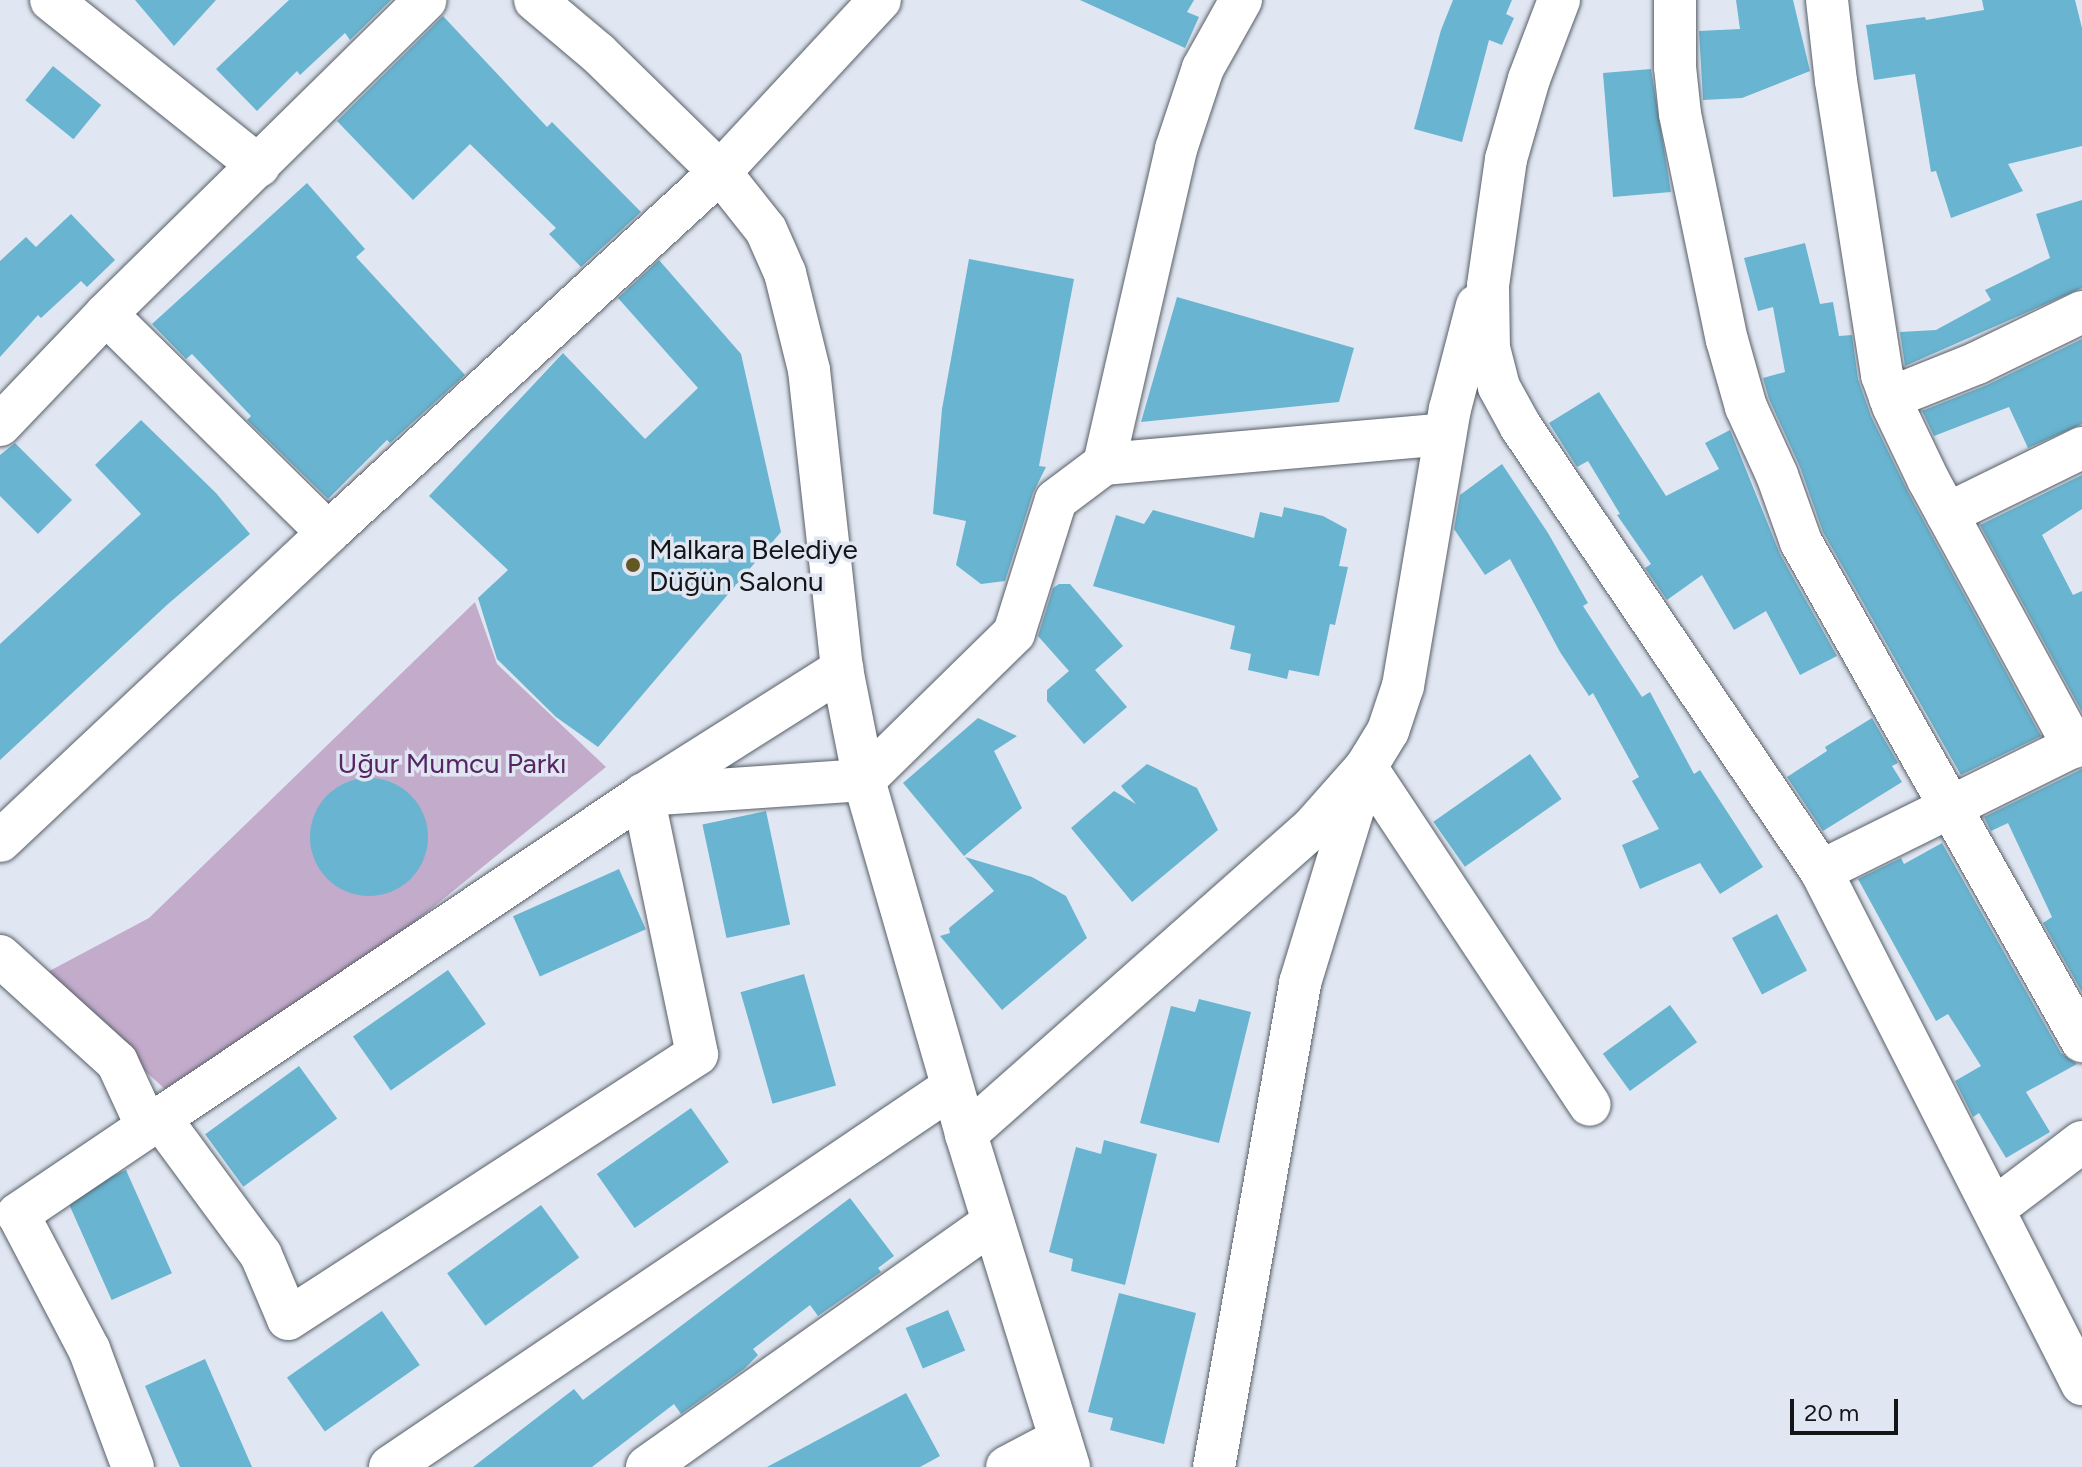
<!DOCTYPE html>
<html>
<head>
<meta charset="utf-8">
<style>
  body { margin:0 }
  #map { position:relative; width:2082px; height:1467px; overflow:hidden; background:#e0e7f2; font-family:Figtree,sans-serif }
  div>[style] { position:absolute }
  .green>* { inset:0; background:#c3abcb }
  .building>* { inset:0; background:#69b4d0; transform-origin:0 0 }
  .round { border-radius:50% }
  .roads { filter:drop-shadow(0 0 2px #585f68) drop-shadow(0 0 2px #585f68) }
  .minor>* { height:42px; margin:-21px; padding:0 21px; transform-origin:21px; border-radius:21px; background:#fff }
  .dots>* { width:22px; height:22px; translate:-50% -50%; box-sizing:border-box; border:4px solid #e0e7f2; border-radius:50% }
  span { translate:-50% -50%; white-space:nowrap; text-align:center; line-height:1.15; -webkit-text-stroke:7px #e0e7f2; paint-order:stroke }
  .poi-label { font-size:28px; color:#131519 }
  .left { translate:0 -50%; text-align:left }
  .park-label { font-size:28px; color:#562564 }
  .scale { position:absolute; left:1790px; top:1399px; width:108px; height:36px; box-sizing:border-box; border:4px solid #131519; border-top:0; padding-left:10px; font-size:24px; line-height:28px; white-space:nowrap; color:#131519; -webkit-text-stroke:6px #e0e7f2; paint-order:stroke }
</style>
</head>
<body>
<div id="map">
  <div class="green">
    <i style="clip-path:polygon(475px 602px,497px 664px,606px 767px,405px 930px,165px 1089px,40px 976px,149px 918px)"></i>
  </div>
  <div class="building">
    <i style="clip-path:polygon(135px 0,216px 0,174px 46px)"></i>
    <i style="clip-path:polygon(289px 0,391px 0,350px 40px,345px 33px,300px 75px,297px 71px,257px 111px,216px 69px)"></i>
    <i style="clip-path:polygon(1080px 0,1194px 0,1187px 12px,1199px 17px,1185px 48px)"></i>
    <i style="clip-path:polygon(1453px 0,1512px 0,1506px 14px,1514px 18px,1502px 45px,1489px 40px,1462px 142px,1414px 129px,1441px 30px)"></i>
    <i style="clip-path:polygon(1736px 0,1793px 0,1810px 71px,1742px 98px,1703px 100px,1699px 31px,1740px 29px)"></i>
    <i style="clip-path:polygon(1982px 0,2075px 0,2082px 28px,2082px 146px,2008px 164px,2023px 191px,1951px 218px,1936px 171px,1931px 172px,1915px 74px,1874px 80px,1866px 25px,1925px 17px,1926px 20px,1984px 10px)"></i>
    <i style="clip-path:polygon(443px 16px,547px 127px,552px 122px,641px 212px,581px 267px,549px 234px,556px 228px,470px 144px,413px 200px,337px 121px)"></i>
    <i style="left:53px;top:66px;width:62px;height:44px;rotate:39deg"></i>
    <i style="clip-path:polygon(1651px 69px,1671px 192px,1613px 197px,1603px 73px)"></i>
    <i style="clip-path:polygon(307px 183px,365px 249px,356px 257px,465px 375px,390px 443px,387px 440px,328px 499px,247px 420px,251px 416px,192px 354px,186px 359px,152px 324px)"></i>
    <i style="clip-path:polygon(2082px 200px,2082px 288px,1905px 366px,1900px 332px,1936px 330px,1991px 300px,1985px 290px,2050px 258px,2036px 214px)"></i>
    <i style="clip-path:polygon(71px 214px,115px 260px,87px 287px,81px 281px,41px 318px,38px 315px,0 357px,0 261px,26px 237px,36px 247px)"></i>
    <i style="clip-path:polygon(1805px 243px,1820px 304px,1833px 302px,1839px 336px,1852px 335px,1858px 379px,1871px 416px,1908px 492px,2041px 736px,1961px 775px,1823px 532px,1800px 467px,1769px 399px,1763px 378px,1785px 372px,1773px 307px,1758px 311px,1744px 258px)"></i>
    <i style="clip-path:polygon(969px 259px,1074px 279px,1039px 466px,1046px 467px,1033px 493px,1005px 581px,981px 584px,956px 565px,966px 521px,933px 514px,942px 409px)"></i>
    <i style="clip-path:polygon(659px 260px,741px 354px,781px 532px,598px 747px,556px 717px,497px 659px,478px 598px,508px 570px,429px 496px,563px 353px,645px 439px,698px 388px,618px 298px)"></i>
    <i style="clip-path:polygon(1177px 297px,1354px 348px,1339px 402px,1141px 422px)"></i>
    <i style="clip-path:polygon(2082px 339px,2082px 424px,2028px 448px,2009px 407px,1934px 436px,1922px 411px,1987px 385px)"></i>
    <i style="clip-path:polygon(1599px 392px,1666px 496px,1719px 469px,1705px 443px,1730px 430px,1780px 554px,1837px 656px,1800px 675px,1766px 611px,1734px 630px,1702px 575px,1667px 600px,1645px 568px,1651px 564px,1617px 515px,1620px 514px,1588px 461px,1577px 467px,1549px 423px)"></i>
    <i style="clip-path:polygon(141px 420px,216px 493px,250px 534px,168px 604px,0 760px,0 644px,141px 514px,95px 465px)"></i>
    <i style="clip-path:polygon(15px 443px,72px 500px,38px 534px,0 496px,0 455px)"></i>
    <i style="clip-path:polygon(1502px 464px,1548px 533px,1588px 603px,1583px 606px,1642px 697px,1650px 692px,1694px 774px,1700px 770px,1763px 867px,1720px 894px,1700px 863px,1640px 889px,1622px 845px,1659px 829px,1632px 781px,1639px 777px,1593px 693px,1589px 696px,1560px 652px,1510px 559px,1485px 575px,1454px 529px,1460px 495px)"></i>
    <i style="clip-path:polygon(2082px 475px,2082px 509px,2042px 535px,2073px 595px,2082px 591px,2082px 712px,1980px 525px)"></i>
    <i style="clip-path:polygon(1284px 507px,1323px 516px,1347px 529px,1339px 566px,1348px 567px,1335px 625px,1330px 624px,1319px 676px,1289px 670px,1287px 679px,1248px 670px,1251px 654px,1230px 649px,1235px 626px,1093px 586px,1116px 515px,1144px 524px,1153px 510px,1254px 538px,1260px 512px,1282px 517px)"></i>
    <i style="clip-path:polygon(1059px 584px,1070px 584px,1123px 646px,1095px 670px,1127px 707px,1084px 744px,1047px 701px,1047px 690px,1069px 671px,1038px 636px,1053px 588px)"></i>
    <i style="clip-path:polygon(978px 718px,1017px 736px,994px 751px,1022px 808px,964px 856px,903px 783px)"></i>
    <i style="clip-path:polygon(1872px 718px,1898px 763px,1892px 766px,1902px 782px,1823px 831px,1787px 777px,1827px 751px,1825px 747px)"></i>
    <i style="left:1530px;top:754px;width:55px;height:118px;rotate:55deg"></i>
    <i style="clip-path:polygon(1147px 764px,1197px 788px,1218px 830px,1132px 902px,1071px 828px,1114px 791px,1136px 804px,1121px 786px)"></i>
    <i style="clip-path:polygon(2082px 769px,2082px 992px,2043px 923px,2052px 917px,2008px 823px,1991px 831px,1984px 817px)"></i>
    <i class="round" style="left:310px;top:778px;width:118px;height:118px"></i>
    <i style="left:766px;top:811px;width:116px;height:65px;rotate:78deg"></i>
    <i style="clip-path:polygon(1942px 843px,2061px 1053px,2077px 1064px,2026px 1092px,2050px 1132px,2006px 1158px,1979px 1113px,1973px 1117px,1955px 1081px,1981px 1066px,1948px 1014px,1936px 1021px,1858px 879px,1901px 858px,1904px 864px)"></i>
    <i style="clip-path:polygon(965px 857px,1032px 877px,1066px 896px,1087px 938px,1002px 1010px,940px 936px,950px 933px,949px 928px,994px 891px)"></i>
    <i style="left:619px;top:869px;width:66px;height:116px;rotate:66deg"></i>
    <i style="left:1777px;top:914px;width:64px;height:51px;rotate:62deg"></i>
    <i style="left:448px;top:970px;width:66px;height:116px;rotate:55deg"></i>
    <i style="left:804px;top:974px;width:116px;height:66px;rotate:74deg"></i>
    <i style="clip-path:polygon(1199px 999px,1251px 1012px,1219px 1143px,1140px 1123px,1171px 1006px,1195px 1012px)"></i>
    <i style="left:1670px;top:1005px;width:46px;height:83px;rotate:54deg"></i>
    <i style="left:299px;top:1066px;width:65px;height:116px;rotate:54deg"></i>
    <i style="left:691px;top:1108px;width:66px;height:115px;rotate:55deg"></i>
    <i style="clip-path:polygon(1104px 1140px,1157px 1154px,1125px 1285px,1071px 1271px,1073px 1259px,1049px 1252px,1076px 1147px,1101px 1154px)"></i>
    <i style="left:126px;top:1170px;width:113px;height:66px;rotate:66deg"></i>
    <i style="clip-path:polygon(850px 1198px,894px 1256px,878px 1268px,881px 1272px,818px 1316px,810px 1305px,753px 1349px,758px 1355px,744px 1369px,681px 1414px,674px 1404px,592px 1467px,473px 1467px,574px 1389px,583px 1400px)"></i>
    <i style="left:541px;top:1205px;width:65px;height:116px;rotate:54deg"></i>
    <i style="clip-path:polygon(1119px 1293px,1196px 1313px,1164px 1444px,1110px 1430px,1113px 1418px,1088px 1412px)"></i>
    <i style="left:948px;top:1310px;width:44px;height:46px;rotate:67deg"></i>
    <i style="left:382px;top:1311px;width:66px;height:116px;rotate:55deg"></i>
    <i style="clip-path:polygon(205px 1359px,252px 1467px,180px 1467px,145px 1386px)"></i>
    <i style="clip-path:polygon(906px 1393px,940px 1456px,920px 1467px,767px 1467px)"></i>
  </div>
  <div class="roads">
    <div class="minor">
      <i style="left:51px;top:0;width:266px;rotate:38.6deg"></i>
      <i style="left:535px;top:0;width:82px;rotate:40.1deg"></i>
      <i style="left:598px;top:53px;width:170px;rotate:44.3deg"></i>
      <i style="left:720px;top:172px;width:74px;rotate:51.6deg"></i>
      <i style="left:766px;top:230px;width:47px;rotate:66.2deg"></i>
      <i style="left:785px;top:273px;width:100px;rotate:76.1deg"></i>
      <i style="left:809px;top:370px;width:301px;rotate:83.7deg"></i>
      <i style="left:842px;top:669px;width:113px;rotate:78.8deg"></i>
      <i style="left:864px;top:780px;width:368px;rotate:73.9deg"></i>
      <i style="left:966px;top:1134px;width:349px;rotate:72.8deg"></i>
      <i style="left:1559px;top:0;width:85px;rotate:110.8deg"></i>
      <i style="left:1529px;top:79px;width:83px;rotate:106deg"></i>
      <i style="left:1506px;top:159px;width:128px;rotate:98.1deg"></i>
      <i style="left:1488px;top:286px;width:62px;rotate:89.1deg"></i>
      <i style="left:1489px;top:348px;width:40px;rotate:75.6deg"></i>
      <i style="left:1499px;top:387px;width:46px;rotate:61.2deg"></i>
      <i style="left:1521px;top:427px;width:536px;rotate:55.95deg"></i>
      <i style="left:1821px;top:871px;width:576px;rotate:63.03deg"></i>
      <i style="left:1675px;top:0;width:67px;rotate:90deg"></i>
      <i style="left:1675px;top:67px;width:47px;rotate:83.9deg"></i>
      <i style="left:1680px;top:114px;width:231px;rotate:78.3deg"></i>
      <i style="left:1727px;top:340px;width:70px;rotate:74.2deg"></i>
      <i style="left:1746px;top:407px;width:75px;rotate:65.5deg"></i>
      <i style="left:1777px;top:475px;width:71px;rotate:70.3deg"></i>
      <i style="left:1801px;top:542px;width:573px;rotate:60.61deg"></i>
      <i style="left:1827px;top:0;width:81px;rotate:83.7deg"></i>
      <i style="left:1836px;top:81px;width:298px;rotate:81.1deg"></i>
      <i style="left:1882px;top:375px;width:33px;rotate:70deg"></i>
      <i style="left:1893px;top:406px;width:83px;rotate:64.4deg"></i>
      <i style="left:1929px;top:481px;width:303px;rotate:61.4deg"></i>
      <i style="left:106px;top:314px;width:312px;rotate:44.6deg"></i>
      <i style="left:328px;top:533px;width:533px;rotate:-42.64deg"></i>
      <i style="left:720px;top:172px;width:235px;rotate:-47.1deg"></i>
      <i style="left:1890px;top:398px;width:94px;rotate:-21.9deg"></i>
      <i style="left:1977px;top:363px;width:117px;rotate:-25.9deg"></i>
      <i style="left:0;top:425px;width:153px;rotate:-46.3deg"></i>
      <i style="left:106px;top:314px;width:448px;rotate:-44.5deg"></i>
      <i style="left:1104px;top:464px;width:323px;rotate:-77.1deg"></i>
      <i style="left:1176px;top:149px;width:85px;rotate:-71.6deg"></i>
      <i style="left:1203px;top:68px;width:78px;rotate:-60.8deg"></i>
      <i style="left:1947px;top:514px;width:150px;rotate:-26.1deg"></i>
      <i style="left:1366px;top:767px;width:405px;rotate:56.5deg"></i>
      <i style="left:0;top:841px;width:450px;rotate:-43.2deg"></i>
      <i style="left:1821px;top:871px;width:291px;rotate:-26.3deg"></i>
      <i style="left:0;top:956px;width:158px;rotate:42.2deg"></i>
      <i style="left:117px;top:1062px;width:72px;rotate:65.2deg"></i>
      <i style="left:147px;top:1127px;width:156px;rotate:146deg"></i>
      <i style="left:18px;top:1214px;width:153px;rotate:62.3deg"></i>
      <i style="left:89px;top:1349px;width:126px;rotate:69.6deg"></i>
      <i style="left:160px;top:1118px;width:170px;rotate:53.6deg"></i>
      <i style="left:261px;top:1255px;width:69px;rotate:67.1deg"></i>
      <i style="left:288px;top:1319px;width:487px;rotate:-32.9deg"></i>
      <i style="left:697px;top:1054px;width:265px;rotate:-101.8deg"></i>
      <i style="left:643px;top:795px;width:236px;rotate:-32.3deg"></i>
      <i style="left:147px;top:1127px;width:597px;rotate:-33.8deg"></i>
      <i style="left:643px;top:795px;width:222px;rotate:-3.9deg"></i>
      <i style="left:864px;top:780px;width:210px;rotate:-44.4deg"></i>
      <i style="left:1014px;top:633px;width:139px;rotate:-72.5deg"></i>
      <i style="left:1056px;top:500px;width:60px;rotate:-36.9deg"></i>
      <i style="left:1104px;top:464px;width:342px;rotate:-5deg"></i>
      <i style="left:966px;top:1134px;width:462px;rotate:-41.5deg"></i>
      <i style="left:1312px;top:828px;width:81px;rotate:-48.5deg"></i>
      <i style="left:1366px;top:767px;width:42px;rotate:-58.6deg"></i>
      <i style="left:1388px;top:731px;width:47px;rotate:-71.6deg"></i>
      <i style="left:1403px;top:686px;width:281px;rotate:-80.4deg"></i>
      <i style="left:1450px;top:409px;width:107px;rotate:-75.4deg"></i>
      <i style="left:1995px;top:1208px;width:109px;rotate:-37.2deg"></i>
      <i style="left:390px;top:1467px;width:678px;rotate:-34.06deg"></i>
      <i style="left:647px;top:1467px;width:423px;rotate:-35.3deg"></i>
      <i style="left:1007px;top:1467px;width:60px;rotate:-27.8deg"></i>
      <i style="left:1214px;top:1467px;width:492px;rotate:-79.9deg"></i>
      <i style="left:1300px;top:983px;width:209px;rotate:-73deg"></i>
    </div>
  </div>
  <div class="dots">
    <i style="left:633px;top:565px;background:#625825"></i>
  </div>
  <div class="poi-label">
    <span class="left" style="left:649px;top:565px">Malkara Belediye<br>Düğün Salonu</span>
  </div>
  <div class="park-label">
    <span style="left:452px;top:763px">Uğur Mumcu Parkı</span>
  </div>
  <div class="scale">20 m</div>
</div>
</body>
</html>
